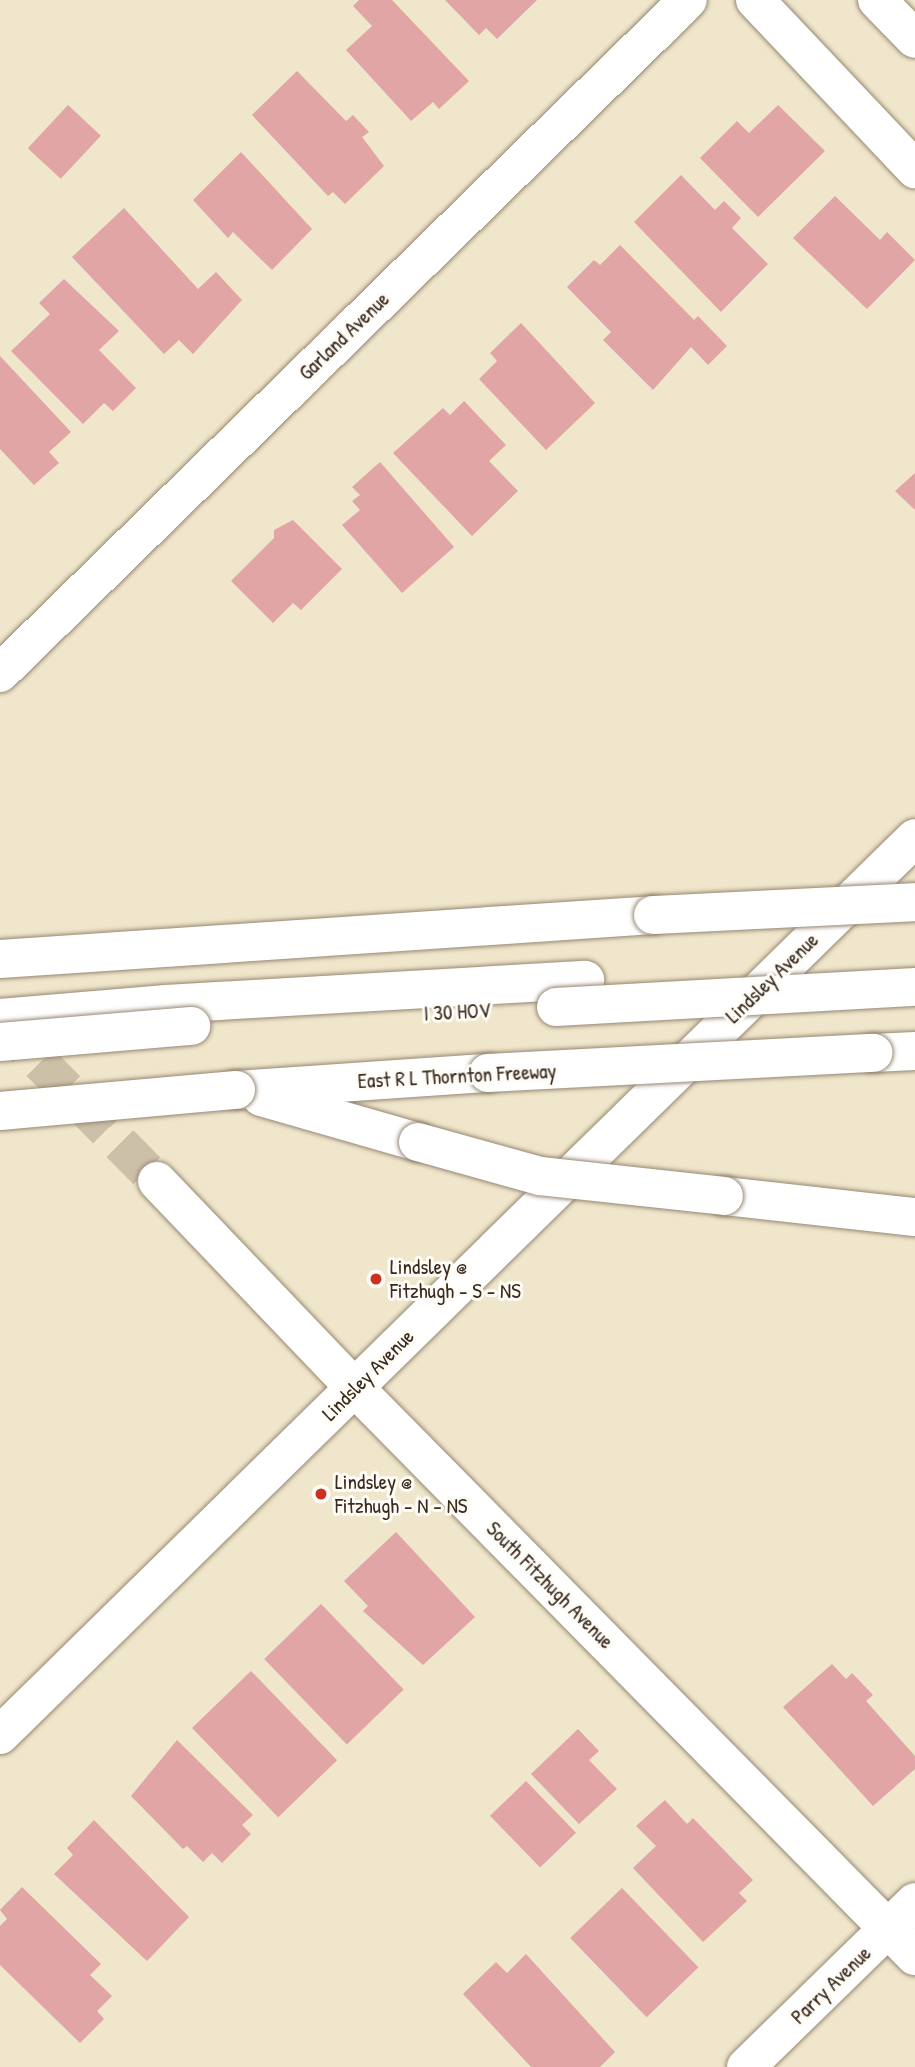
<!DOCTYPE html>
<html>
<head>
<meta charset="utf-8">
<style>
  body { margin:0 }
  #map { position:relative; width:915px; height:2067px; overflow:hidden; background:#f0e6cb; font-family:"Patrick Hand",sans-serif }
  div>[style] { position:absolute }
  .building>* { inset:0; background:#e0a5a4; transform-origin:0 0 }
  .street-tunnel>* { height:38px; margin-top:-19px; transform-origin:0; background:repeating-linear-gradient(90deg,#ccc0a8 0 38px,transparent 0 57px) }
  .roads { filter:drop-shadow(0 0 2px #968874) drop-shadow(0 0 2px #968874) }
  .street>* { height:38px; margin:-19px; padding:0 19px; transform-origin:19px; border-radius:19px; background:#fff }
  .secondary>* { height:38px; margin:-19px; padding:0 19px; transform-origin:19px; border-radius:19px; background:#fff }
  .highway>* { height:38px; margin:-19px; padding:0 19px; transform-origin:19px; border-radius:19px; background:#fff }
  .bridges { filter:drop-shadow(0 0 2px #968874) drop-shadow(0 0 2px #968874) }
  .highway-bridge>* { height:38px; margin:-19px; padding:0 19px; transform-origin:19px; border-radius:19px; background:#fff }
  .dots>* { width:19px; height:19px; translate:-50% -50%; box-sizing:border-box; border:4px solid #fdfcf7; border-radius:50% }
  span { translate:-50% -50%; white-space:nowrap; text-align:center; line-height:1.15; -webkit-text-stroke:6px #fdfcf7; paint-order:stroke }
  .street-label { font-size:21px; color:#3b2a1e }
  .poi-label { font-size:21px; color:#3b2a1e }
  .left { translate:0 -50%; text-align:left }
</style>
</head>
<body>
<div id="map">
  <div class="building">
    <i style="clip-path:polygon(359px 0,392px 0,469px 81px,439px 109px,433px 102px,411px 121px,346px 50px,372px 26px,353px 6px)"></i>
    <i style="clip-path:polygon(445px 0,537px 0,497px 39px,486px 28px,479px 35px)"></i>
    <i style="clip-path:polygon(297px 71px,346px 121px,353px 115px,369px 132px,362px 137px,384px 166px,345px 204px,333px 192px,328px 196px,252px 115px)"></i>
    <i style="left:68px;top:105px;width:45px;height:59px;rotate:43deg"></i>
    <i style="clip-path:polygon(778px 105px,825px 151px,758px 217px,700px 158px,737px 121px,749px 133px)"></i>
    <i style="clip-path:polygon(241px 152px,312px 229px,272px 270px,233px 232px,228px 238px,193px 200px)"></i>
    <i style="clip-path:polygon(681px 175px,715px 210px,724px 201px,741px 218px,732px 228px,768px 264px,721px 312px,634px 222px)"></i>
    <i style="clip-path:polygon(835px 196px,880px 240px,887px 232px,915px 260px,867px 309px,793px 238px)"></i>
    <i style="clip-path:polygon(124px 208px,198px 289px,216px 272px,242px 300px,193px 354px,179px 340px,164px 354px,72px 257px)"></i>
    <i style="clip-path:polygon(620px 245px,694px 320px,698px 316px,727px 346px,708px 365px,691px 347px,653px 390px,603px 340px,611px 332px,567px 287px,594px 260px,600px 265px)"></i>
    <i style="clip-path:polygon(64px 279px,119px 331px,99px 350px,136px 388px,113px 411px,104px 403px,83px 424px,11px 351px,50px 314px,39px 303px)"></i>
    <i style="clip-path:polygon(521px 323px,595px 403px,546px 450px,479px 379px,497px 361px,490px 353px)"></i>
    <i style="clip-path:polygon(0 356px,71px 432px,49px 452px,59px 463px,34px 485px,0 449px)"></i>
    <i style="clip-path:polygon(464px 401px,506px 445px,489px 461px,518px 491px,472px 536px,393px 453px,443px 408px,450px 415px)"></i>
    <i style="clip-path:polygon(380px 462px,454px 547px,402px 593px,342px 525px,360px 510px,352px 501px,360px 495px,352px 487px)"></i>
    <i style="clip-path:polygon(915px 473px,915px 510px,895px 491px)"></i>
    <i style="clip-path:polygon(293px 520px,342px 569px,301px 610px,293px 603px,273px 623px,231px 581px,274px 538px,274px 530px)"></i>
    <i style="clip-path:polygon(396px 1532px,475px 1617px,423px 1665px,363px 1611px,368px 1606px,344px 1581px)"></i>
    <i style="left:321px;top:1604px;width:119px;height:79px;rotate:46deg"></i>
    <i style="clip-path:polygon(832px 1664px,846px 1679px,852px 1673px,873px 1695px,866px 1701px,915px 1756px,915px 1769px,873px 1806px,783px 1707px)"></i>
    <i style="left:251px;top:1671px;width:124px;height:82px;rotate:46deg"></i>
    <i style="clip-path:polygon(578px 1729px,599px 1751px,589px 1760px,617px 1789px,579px 1824px,531px 1774px)"></i>
    <i style="clip-path:polygon(177px 1740px,253px 1815px,242px 1825px,251px 1834px,222px 1863px,212px 1853px,203px 1862px,187px 1846px,183px 1849px,131px 1796px)"></i>
    <i style="left:526px;top:1781px;width:72px;height:50px;rotate:46deg"></i>
    <i style="clip-path:polygon(665px 1800px,687px 1824px,693px 1818px,753px 1880px,739px 1893px,747px 1901px,703px 1942px,633px 1868px,656px 1846px,636px 1826px)"></i>
    <i style="clip-path:polygon(94px 1820px,189px 1917px,147px 1961px,54px 1874px,73px 1855px,67px 1848px)"></i>
    <i style="clip-path:polygon(22px 1887px,101px 1964px,90px 1975px,112px 1996px,97px 2011px,104px 2019px,80px 2043px,0 1965px,0 1926px,7px 1919px,0 1910px)"></i>
    <i style="left:622px;top:1888px;width:110px;height:72px;rotate:46deg"></i>
    <i style="clip-path:polygon(526px 1954px,615px 2052px,600px 2067px,531px 2067px,463px 1994px,496px 1962px,507px 1973px)"></i>
  </div>
  <div class="street-tunnel">
    <i style="left:0;top:1022px;width:223px;rotate:45.4deg"></i>
  </div>
  <div class="roads">
    <div class="street">
      <i style="left:0;top:673px;width:962px;rotate:-44.37deg"></i>
      <i style="left:157px;top:1181px;width:286px;rotate:46.3deg"></i>
      <i style="left:355px;top:1388px;width:798px;rotate:45.41deg"></i>
      <i style="left:746px;top:2067px;width:236px;rotate:-44.3deg"></i>
    </div>
    <div class="secondary">
      <i style="left:755px;top:0;width:233px;rotate:46.6deg"></i>
      <i style="left:877px;top:0;width:54px;rotate:45.7deg"></i>
      <i style="left:0;top:1735px;width:1281px;rotate:-44.43deg"></i>
    </div>
    <div class="highway">
      <i style="left:0;top:959px;width:654px;rotate:-3.85deg"></i>
      <i style="left:0;top:1018px;width:167px;rotate:-4.8deg"></i>
      <i style="left:166px;top:1004px;width:420px;rotate:-3.3deg"></i>
      <i style="left:873px;top:1053px;width:42px;rotate:-2.7deg"></i>
      <i style="left:236px;top:1090px;width:253px;rotate:-3.9deg"></i>
      <i style="left:261px;top:1097px;width:163px;rotate:16deg"></i>
      <i style="left:724px;top:1196px;width:192px;rotate:6.3deg"></i>
    </div>
  </div>
  <div class="bridges">
    <div class="highway-bridge">
      <i style="left:653px;top:915px;width:262px;rotate:-2.8deg"></i>
      <i style="left:556px;top:1007px;width:360px;rotate:-3.2deg"></i>
      <i style="left:0;top:1042px;width:192px;rotate:-4.8deg"></i>
      <i style="left:488px;top:1073px;width:386px;rotate:-3deg"></i>
      <i style="left:0;top:1111px;width:237px;rotate:-5.1deg"></i>
      <i style="left:418px;top:1142px;width:127px;rotate:15.6deg"></i>
      <i style="left:540px;top:1176px;width:185px;rotate:6.2deg"></i>
    </div>
  </div>
  <div class="dots">
    <i style="left:376px;top:1279px;background:#c8321e"></i>
    <i style="left:321px;top:1494px;background:#c8321e"></i>
  </div>
  <div class="street-label">
    <span style="left:344px;top:336px;rotate:-44deg">Garland Avenue</span>
    <span style="left:772px;top:978px;rotate:-44deg">Lindsley Avenue</span>
    <span style="left:457px;top:1012px;rotate:-3deg">I 30 HOV</span>
    <span style="left:457px;top:1076px;rotate:-3deg">East R L Thornton Freeway</span>
    <span style="left:368px;top:1375px;rotate:-45deg">Lindsley Avenue</span>
    <span style="left:550px;top:1585px;rotate:45deg">South Fitzhugh Avenue</span>
    <span style="left:831px;top:1985px;rotate:-44deg">Parry Avenue</span>
  </div>
  <div class="poi-label">
    <span class="left" style="left:390px;top:1279px">Lindsley @<br>Fitzhugh - S - NS</span>
    <span class="left" style="left:335px;top:1494px">Lindsley @<br>Fitzhugh - N - NS</span>
  </div>
</div>
</body>
</html>
